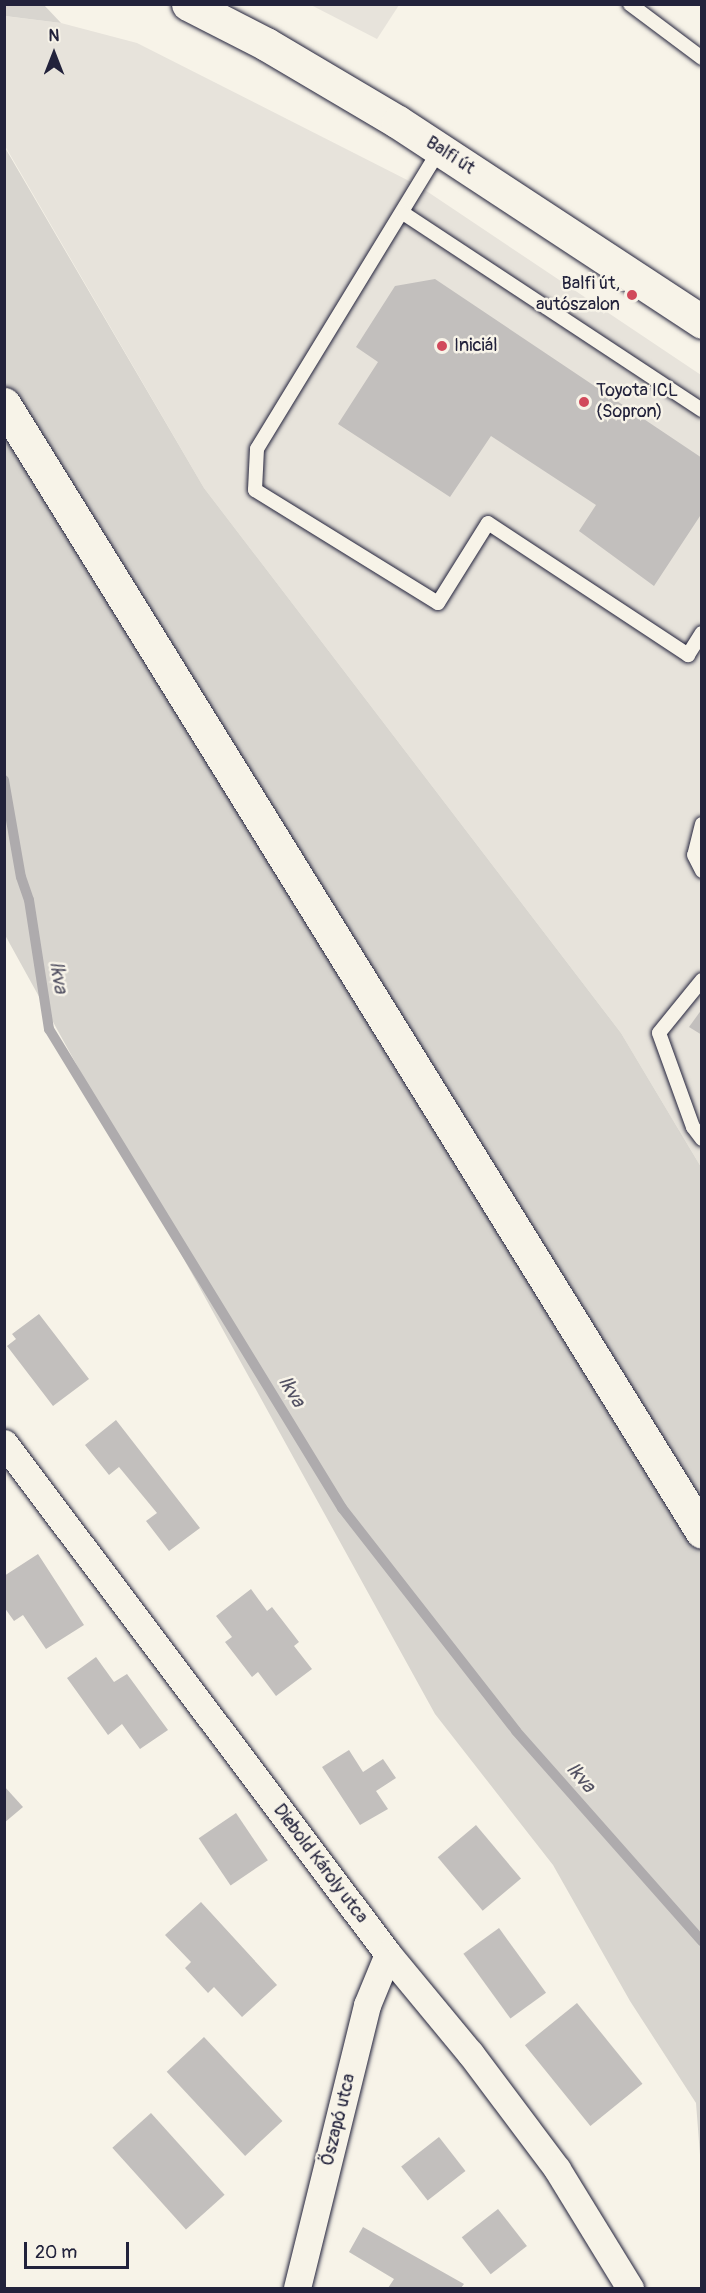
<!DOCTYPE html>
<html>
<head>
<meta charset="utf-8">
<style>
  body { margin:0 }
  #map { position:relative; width:706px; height:2293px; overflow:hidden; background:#f7f3e8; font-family:Pangolin,sans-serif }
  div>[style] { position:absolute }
  .built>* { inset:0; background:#e7e3db }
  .green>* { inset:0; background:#d8d5cf }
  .stream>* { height:10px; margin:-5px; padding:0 5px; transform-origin:5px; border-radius:5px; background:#aeabad }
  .building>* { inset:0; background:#c2bfbd; transform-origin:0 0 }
  .roads { filter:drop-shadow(0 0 2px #22223b) drop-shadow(0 0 2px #22223b) }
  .lane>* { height:14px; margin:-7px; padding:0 7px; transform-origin:7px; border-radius:7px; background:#f7f3e8 }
  .street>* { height:27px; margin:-13.5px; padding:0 13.5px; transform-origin:13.5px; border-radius:13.5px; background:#f7f3e8 }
  .secondary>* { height:33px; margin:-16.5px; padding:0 16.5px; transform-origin:16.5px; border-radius:16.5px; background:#f7f3e8 }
  .primary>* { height:33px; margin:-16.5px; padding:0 16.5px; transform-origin:16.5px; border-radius:16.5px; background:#f7f3e8 }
  .dots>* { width:16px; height:16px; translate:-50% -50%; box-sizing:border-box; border:3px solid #f7f3e8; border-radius:50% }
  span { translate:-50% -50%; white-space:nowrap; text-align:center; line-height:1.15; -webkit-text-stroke:5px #f7f3e8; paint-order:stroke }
  .street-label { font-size:18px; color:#22223b }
  .poi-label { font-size:18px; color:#22223b }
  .right { translate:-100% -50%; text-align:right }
  .left { translate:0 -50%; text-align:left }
  .water-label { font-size:20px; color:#535263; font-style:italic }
  .frame { position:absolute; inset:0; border:6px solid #22223b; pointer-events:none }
  .north { position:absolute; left:24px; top:24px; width:60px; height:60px; -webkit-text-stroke:4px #f7f3e8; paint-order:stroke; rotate:0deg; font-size:16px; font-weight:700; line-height:24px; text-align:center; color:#22223b }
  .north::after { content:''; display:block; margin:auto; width:21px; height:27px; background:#22223b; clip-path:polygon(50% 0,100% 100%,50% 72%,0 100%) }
  .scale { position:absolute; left:24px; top:2242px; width:105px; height:27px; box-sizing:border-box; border:3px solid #22223b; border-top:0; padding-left:8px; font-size:18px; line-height:21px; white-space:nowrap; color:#22223b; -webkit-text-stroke:4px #f7f3e8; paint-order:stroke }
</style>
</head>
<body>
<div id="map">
  <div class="built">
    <i style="clip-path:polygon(311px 5px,399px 5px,377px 39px)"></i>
    <i style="clip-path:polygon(4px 16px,61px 23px,137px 43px,419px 186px,701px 375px,701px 1167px,621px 1033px,204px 488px,5px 146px)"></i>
  </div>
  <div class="green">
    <i style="clip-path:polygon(5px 4px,44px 5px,61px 23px,5px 16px)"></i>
    <i style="clip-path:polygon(4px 146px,204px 488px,621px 1033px,701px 1167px,701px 2168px,696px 2103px,630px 2001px,553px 1865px,435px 1714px,5px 935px)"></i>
  </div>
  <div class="stream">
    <i style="left:4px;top:780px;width:98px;rotate:80.1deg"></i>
    <i style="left:21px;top:877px;width:24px;rotate:71deg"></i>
    <i style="left:29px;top:900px;width:131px;rotate:81.2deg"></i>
    <i style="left:49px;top:1029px;width:562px;rotate:58.55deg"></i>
    <i style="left:342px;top:1508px;width:283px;rotate:52deg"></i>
    <i style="left:516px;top:1731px;width:281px;rotate:48.5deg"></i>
  </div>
  <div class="building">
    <i style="clip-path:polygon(435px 279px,702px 458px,702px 513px,654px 586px,579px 531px,596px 505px,491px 436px,450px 497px,338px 424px,378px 362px,356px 347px,395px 286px)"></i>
    <i style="clip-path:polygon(702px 1009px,702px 1035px,689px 1027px)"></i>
    <i style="clip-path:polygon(39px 1314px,89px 1379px,53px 1406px,7px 1346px,16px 1339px,12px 1334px)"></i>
    <i style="clip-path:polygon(116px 1420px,200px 1528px,169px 1551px,146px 1521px,157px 1513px,119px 1467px,109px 1475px,85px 1445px)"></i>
    <i style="clip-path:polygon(38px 1554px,84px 1625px,46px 1649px,23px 1615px,14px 1621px,4px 1607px,4px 1576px)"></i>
    <i style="clip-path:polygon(251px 1589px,267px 1611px,272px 1607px,299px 1642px,294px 1646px,312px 1669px,276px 1696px,258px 1672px,252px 1677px,225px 1642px,232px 1637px,216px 1616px)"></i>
    <i style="clip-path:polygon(96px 1657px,114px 1682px,127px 1674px,168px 1730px,140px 1749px,122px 1724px,108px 1735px,67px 1678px)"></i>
    <i style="clip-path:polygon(349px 1750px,363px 1772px,383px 1759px,396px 1778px,376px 1791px,388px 1809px,360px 1825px,322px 1767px)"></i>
    <i style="clip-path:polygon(4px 1786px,23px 1807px,4px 1823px)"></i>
    <i style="left:236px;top:1813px;width:57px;height:45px;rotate:56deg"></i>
    <i style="left:476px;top:1825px;width:70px;height:50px;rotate:50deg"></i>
    <i style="clip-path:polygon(201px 1902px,277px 1985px,242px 2017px,214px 1987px,208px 1993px,185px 1968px,191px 1962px,165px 1935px)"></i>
    <i style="left:499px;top:1928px;width:80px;height:44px;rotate:54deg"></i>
    <i style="left:577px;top:2003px;width:104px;height:67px;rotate:51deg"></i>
    <i style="left:204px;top:2037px;width:115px;height:51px;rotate:47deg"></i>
    <i style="left:151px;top:2113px;width:110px;height:52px;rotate:48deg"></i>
    <i style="left:439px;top:2137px;width:43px;height:48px;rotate:52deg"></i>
    <i style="left:498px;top:2209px;width:47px;height:46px;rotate:52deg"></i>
    <i style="clip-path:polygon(363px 2227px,464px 2284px,461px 2288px,388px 2288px,394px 2279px,349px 2252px)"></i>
  </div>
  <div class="roads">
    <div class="lane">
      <i style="left:630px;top:4px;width:90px;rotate:36.9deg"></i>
      <i style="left:440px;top:149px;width:351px;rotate:121.4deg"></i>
      <i style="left:257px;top:449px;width:41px;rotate:92.8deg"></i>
      <i style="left:255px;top:490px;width:215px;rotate:31.7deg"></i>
      <i style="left:438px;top:603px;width:94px;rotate:-58deg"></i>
      <i style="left:488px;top:523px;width:240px;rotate:33.4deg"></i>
      <i style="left:688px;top:655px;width:26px;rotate:-58deg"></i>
      <i style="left:403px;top:213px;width:358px;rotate:33.4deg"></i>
      <i style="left:702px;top:824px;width:32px;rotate:104deg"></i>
      <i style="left:694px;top:855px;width:18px;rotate:63deg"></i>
      <i style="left:702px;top:980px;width:68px;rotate:129.1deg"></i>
      <i style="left:659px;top:1033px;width:100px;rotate:70.1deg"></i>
      <i style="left:693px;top:1127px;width:15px;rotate:53deg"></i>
    </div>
    <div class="street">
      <i style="left:4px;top:1443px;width:639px;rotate:53.08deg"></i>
      <i style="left:388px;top:1954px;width:129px;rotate:50.4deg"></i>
      <i style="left:470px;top:2053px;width:145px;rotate:53.1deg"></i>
      <i style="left:557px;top:2169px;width:140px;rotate:58.5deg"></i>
      <i style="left:297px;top:2288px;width:292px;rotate:-76.1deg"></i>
      <i style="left:367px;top:2005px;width:55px;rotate:-67.6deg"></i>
    </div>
    <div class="secondary">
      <i style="left:188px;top:4px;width:88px;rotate:27.1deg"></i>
      <i style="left:266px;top:44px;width:153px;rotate:30.6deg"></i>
      <i style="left:398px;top:122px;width:364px;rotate:33.3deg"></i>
    </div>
    <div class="primary">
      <i style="left:4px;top:404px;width:1326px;rotate:58.25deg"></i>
    </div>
  </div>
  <div class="dots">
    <i style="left:632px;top:295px;background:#d1495b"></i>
    <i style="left:442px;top:346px;background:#d1495b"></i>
    <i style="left:584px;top:402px;background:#d1495b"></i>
  </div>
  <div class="street-label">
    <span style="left:450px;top:156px;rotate:33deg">Balfi út</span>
    <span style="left:320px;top:1864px;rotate:53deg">Diebold Károly utca</span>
    <span style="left:339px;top:2120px;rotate:-76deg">Őszapó utca</span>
  </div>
  <div class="poi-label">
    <span class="right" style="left:620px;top:295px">Balfi út,<br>autószalon</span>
    <span class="left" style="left:454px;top:346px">Iniciál</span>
    <span class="left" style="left:596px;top:402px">Toyota ICL<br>(Sopron)</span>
  </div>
  <div class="water-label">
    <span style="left:59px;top:977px;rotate:81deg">Ikva</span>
    <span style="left:292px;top:1391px;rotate:59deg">Ikva</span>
    <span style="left:581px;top:1777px;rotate:49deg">Ikva</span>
  </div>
  <div class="frame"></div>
  <div class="north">N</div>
  <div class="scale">20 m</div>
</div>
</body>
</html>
